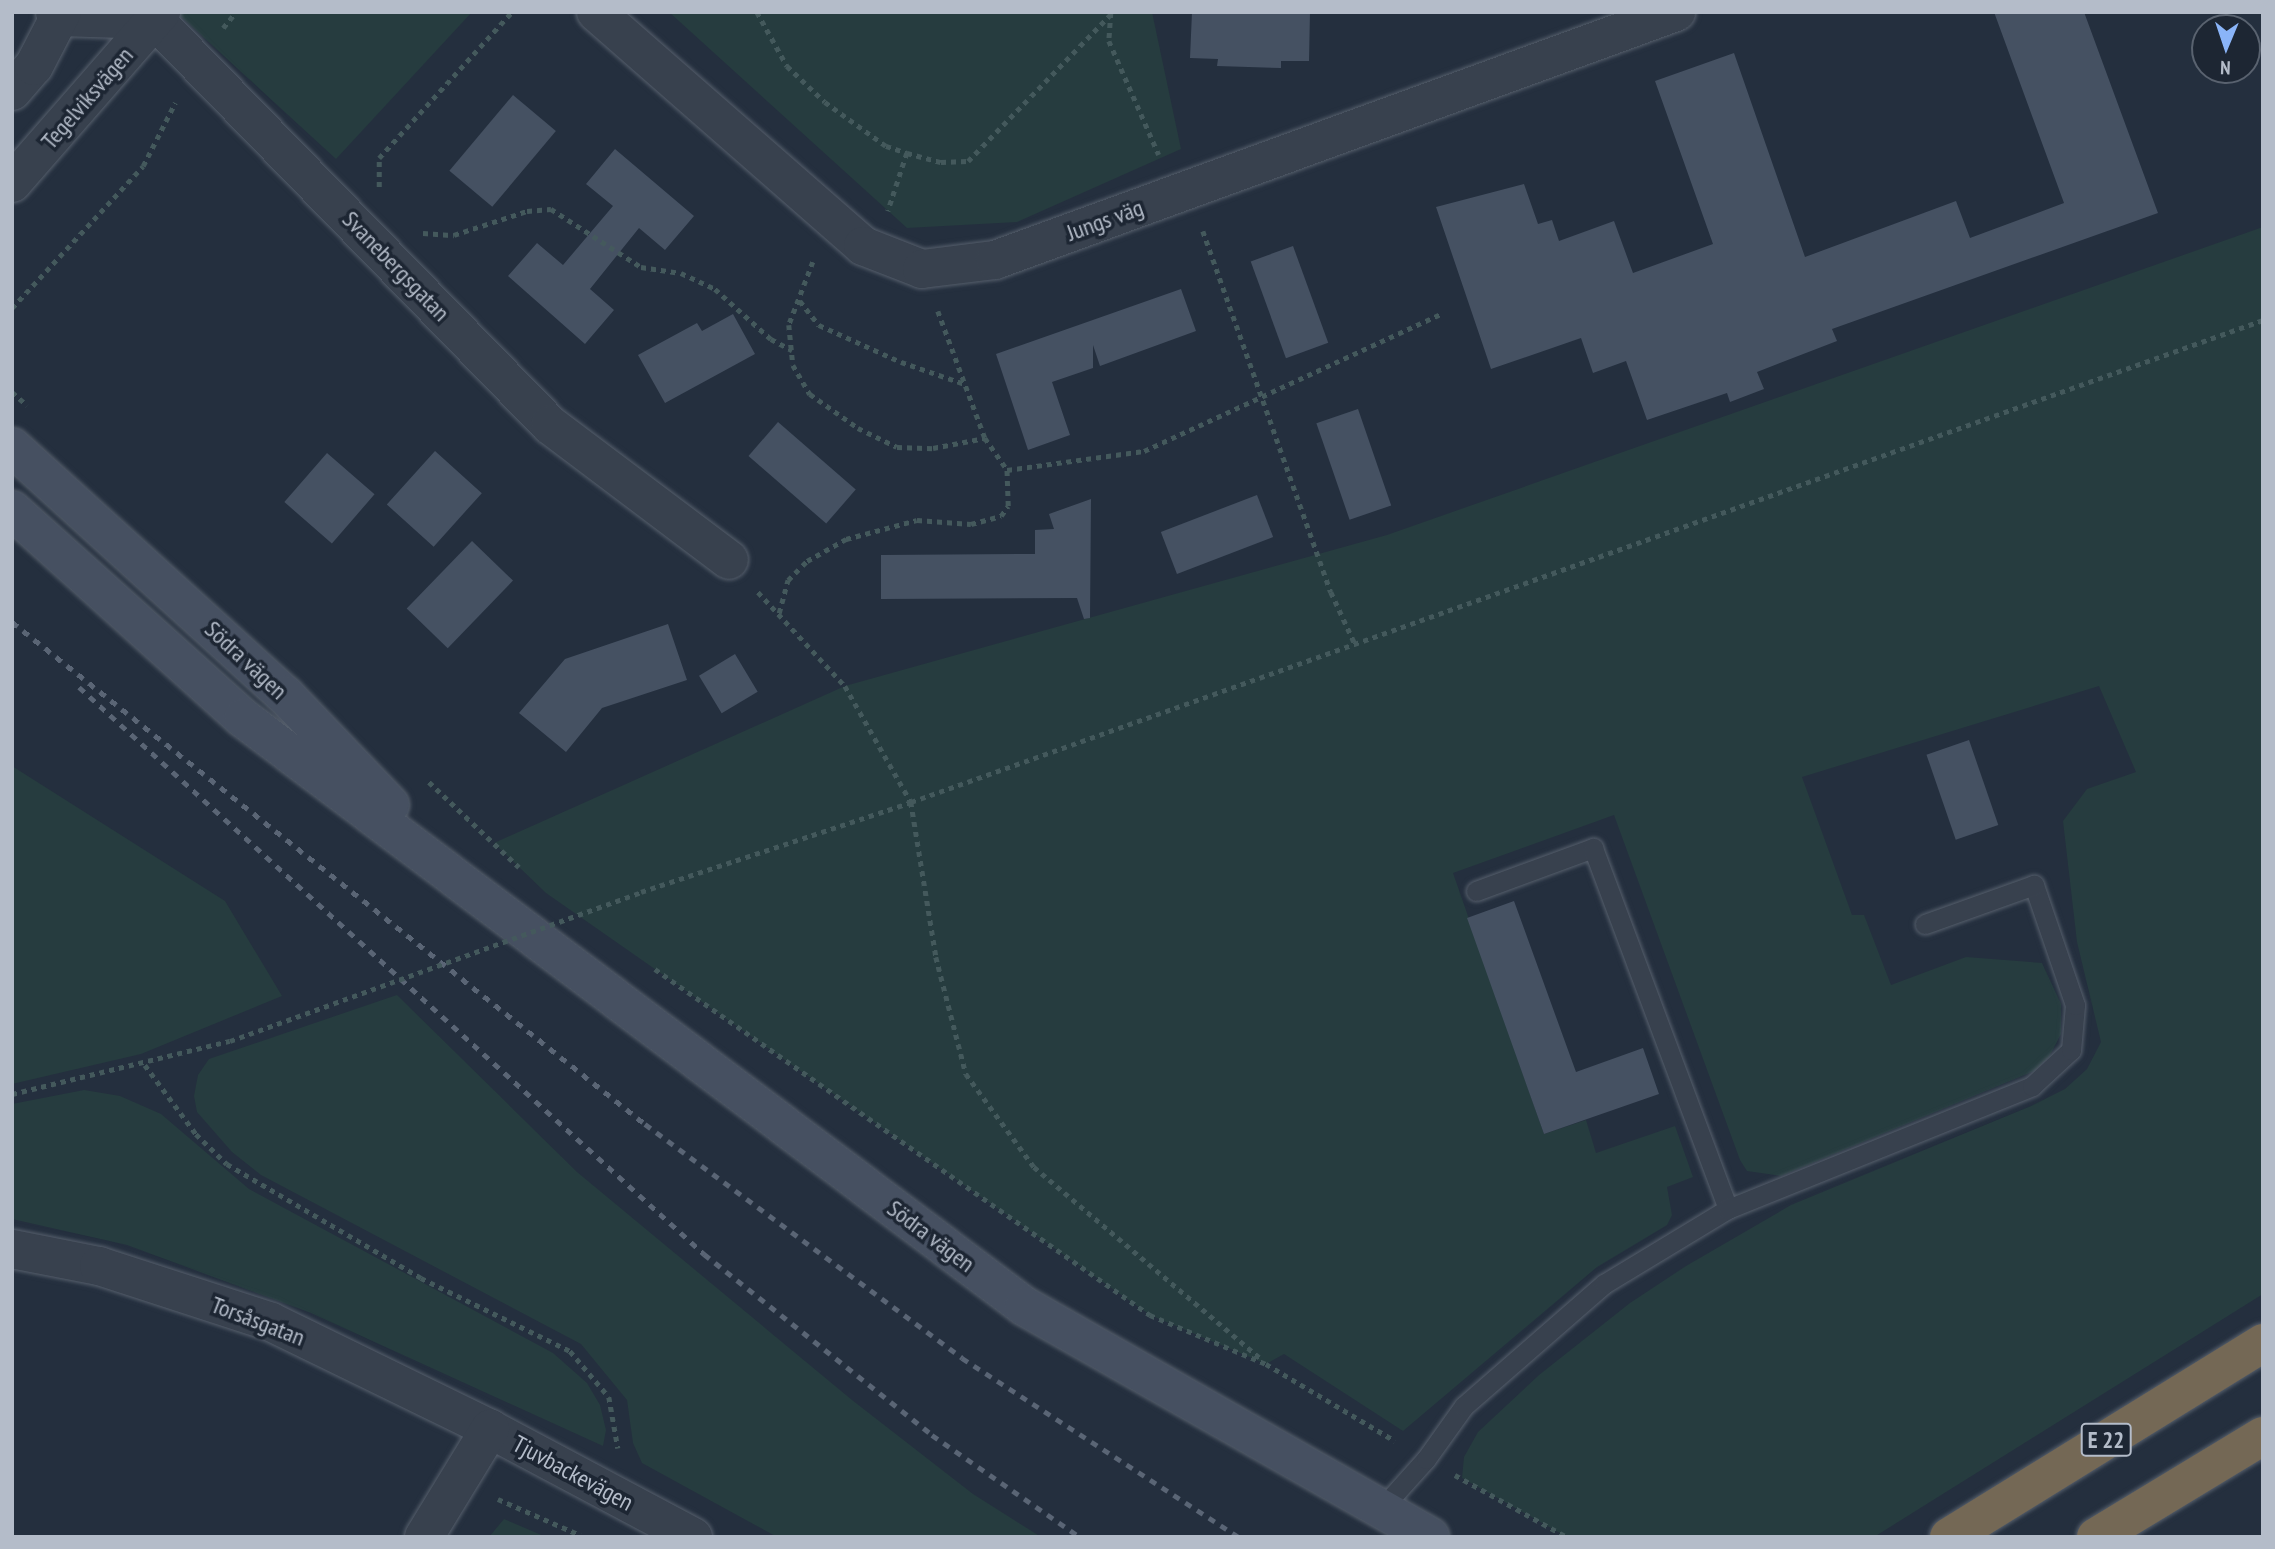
<!DOCTYPE html>
<html>
<head>
<meta charset="utf-8">
<style>
  body { margin:0 }
  #map { position:relative; width:2275px; height:1549px; overflow:hidden; background:#242f3e; font-family:"PT Sans Narrow",sans-serif }
  div>[style] { position:absolute }
  .green>* { inset:0; background:#263c3f }
  .building>* { inset:0; background:#455162; transform-origin:0 0 }
  .path>* { height:4.5px; margin-top:-2.25px; transform-origin:0; background:repeating-linear-gradient(90deg,#44595c 0 5px,transparent 0 10px) }
  .roads { filter:drop-shadow(0 0 2px #565f6c) drop-shadow(0 0 2px #565f6c) }
  .service>* { height:19px; margin:-9.5px; padding:0 9.5px; transform-origin:9.5px; border-radius:9.5px; background:#38414e }
  .minor>* { height:38px; margin:-19px; padding:0 19px; transform-origin:19px; border-radius:19px; background:#38414e }
  .secondary>* { height:38px; margin:-19px; padding:0 19px; transform-origin:19px; border-radius:19px; background:#465061 }
  .motorway>* { height:38px; margin:-19px; padding:0 19px; transform-origin:19px; border-radius:19px; background:#746855 }
  .rail>* { height:5px; margin-top:-2.5px; transform-origin:0; background:repeating-linear-gradient(90deg,#5a6575 0 7px,transparent 0 14px) }
  .path-bridge>* { height:4.5px; margin-top:-2.25px; transform-origin:0; background:repeating-linear-gradient(90deg,#44595c 0 5px,transparent 0 10px) }
  span { translate:-50% -50%; white-space:nowrap; text-align:center; line-height:1.15; -webkit-text-stroke:7px #1d2633; paint-order:stroke }
  .shield-label span { padding:2px 5px; background:#1d2633; border:2px solid; border-radius:5px; -webkit-text-stroke-width:0 }
  .shield-label { font-size:23px; color:#b4bcc9; font-weight:700 }
  .street-label { font-size:24px; color:#b4bcc9 }
  .frame { position:absolute; inset:0; border:14px solid #b4bcc9; pointer-events:none }
  .north { position:absolute; left:2191px; top:14px; width:70px; height:70px; box-sizing:border-box; background:#1d2633; border:2px solid #59626f; border-radius:50%; rotate:182deg; font-size:19px; font-weight:700; line-height:28px; text-align:center; color:#b4bcc9 }
  .north::after { content:''; display:block; margin:auto; width:24px; height:32px; background:#8ab4f8; clip-path:polygon(50% 0,100% 100%,50% 72%,0 100%) }
</style>
</head>
<body>
<div id="map">
  <div class="green">
    <i style="clip-path:polygon(176px 12px,472px 12px,336px 159px)"></i>
    <i style="clip-path:polygon(669px 12px,1152px 12px,1181px 149px,1017px 222px,907px 228px)"></i>
    <i style="clip-path:polygon(2263px 227px,2263px 1294px,1874px 1537px,1567px 1537px,1462px 1478px,1464px 1457px,1478px 1432px,1539px 1375px,1630px 1303px,1686px 1266px,1791px 1205px,2031px 1106px,2065px 1089px,2087px 1069px,2101px 1042px,2077px 942px,2063px 821px,2087px 789px,2136px 772px,2099px 686px,1802px 777px,1852px 915px,1864px 915px,1891px 985px,1966px 957px,2042px 963px,2061px 1004px,2061px 1034px,2049px 1057px,2034px 1071px,1781px 1176px,1747px 1171px,1740px 1160px,1614px 815px,1453px 873px,1544px 1134px,1586px 1120px,1596px 1153px,1675px 1126px,1693px 1177px,1667px 1187px,1672px 1215px,1667px 1225px,1597px 1267px,1403px 1431px,1284px 1354px,1266px 1364px,1150px 1315px,546px 893px,494px 843px,845px 686px,1387px 535px)"></i>
    <i style="clip-path:polygon(12px 766px,225px 901px,282px 996px,141px 1054px,12px 1084px)"></i>
    <i style="clip-path:polygon(397px 995px,577px 1172px,852px 1400px,973px 1494px,1041px 1537px,777px 1537px,642px 1463px,633px 1443px,627px 1400px,581px 1344px,261px 1175px,232px 1152px,197px 1112px,194px 1096px,198px 1075px,209px 1059px)"></i>
    <i style="clip-path:polygon(84px 1090px,120px 1096px,161px 1114px,249px 1189px,553px 1353px,587px 1383px,600px 1405px,606px 1430px,603px 1446px,311px 1313px,127px 1245px,12px 1219px,12px 1104px)"></i>
    <i style="clip-path:polygon(504px 1519px,546px 1537px,489px 1537px)"></i>
  </div>
  <div class="building">
    <i style="clip-path:polygon(1192px 12px,1310px 12px,1309px 61px,1281px 61px,1281px 68px,1217px 66px,1218px 59px,1190px 58px)"></i>
    <i style="clip-path:polygon(1994px 12px,2084px 12px,2158px 213px,1832px 329px,1837px 341px,1757px 372px,1764px 389px,1730px 402px,1727px 393px,1647px 420px,1626px 361px,1593px 373px,1581px 338px,1491px 369px,1436px 207px,1524px 184px,1538px 224px,1552px 220px,1559px 241px,1614px 221px,1633px 273px,1713px 244px,1655px 81px,1734px 53px,1805px 257px,1956px 201px,1970px 238px,2064px 203px)"></i>
    <i style="left:513px;top:95px;width:56px;height:99px;rotate:40deg"></i>
    <i style="clip-path:polygon(615px 149px,694px 216px,665px 250px,639px 228px,590px 289px,614px 310px,585px 344px,508px 276px,537px 243px,563px 265px,613px 206px,586px 184px)"></i>
    <i style="left:1293px;top:246px;width:103px;height:45px;rotate:70deg"></i>
    <i style="clip-path:polygon(1181px 289px,1196px 331px,1100px 366px,1093px 345px,1093px 368px,1052px 382px,1070px 435px,1028px 450px,996px 354px)"></i>
    <i style="clip-path:polygon(733px 314px,755px 354px,665px 403px,638px 355px,697px 323px,702px 331px)"></i>
    <i style="left:1358px;top:409px;width:102px;height:44px;rotate:71deg"></i>
    <i style="left:778px;top:422px;width:103px;height:45px;rotate:41deg"></i>
    <i style="left:435px;top:451px;width:63px;height:72px;rotate:42deg"></i>
    <i style="left:327px;top:453px;width:63px;height:65px;rotate:41deg"></i>
    <i style="left:1257px;top:495px;width:45px;height:103px;rotate:69deg"></i>
    <i style="clip-path:polygon(1091px 499px,1090px 618px,1084px 619px,1077px 598px,881px 599px,881px 555px,1035px 554px,1035px 530px,1054px 529px,1049px 514px)"></i>
    <i style="left:472px;top:541px;width:57px;height:94px;rotate:44deg"></i>
    <i style="clip-path:polygon(668px 624px,687px 680px,602px 708px,566px 752px,519px 713px,565px 659px)"></i>
    <i style="left:735px;top:654px;width:44px;height:42px;rotate:59deg"></i>
    <i style="left:1969px;top:740px;width:90px;height:45px;rotate:71deg"></i>
    <i style="clip-path:polygon(1514px 901px,1576px 1072px,1643px 1048px,1659px 1094px,1544px 1134px,1467px 918px)"></i>
  </div>
  <div class="path">
    <i style="left:757px;top:12px;width:62px;rotate:60.9deg"></i>
    <i style="left:787px;top:66px;width:52px;rotate:43.5deg"></i>
    <i style="left:825px;top:102px;width:75px;rotate:35.8deg"></i>
    <i style="left:886px;top:146px;width:22px;rotate:18deg"></i>
    <i style="left:907px;top:153px;width:61px;rotate:108.1deg"></i>
    <i style="left:1111px;top:13px;width:28px;rotate:94deg"></i>
    <i style="left:1109px;top:41px;width:124px;rotate:66.3deg"></i>
    <i style="left:223px;top:28px;width:21px;rotate:-51deg"></i>
    <i style="left:907px;top:153px;width:35px;rotate:15deg"></i>
    <i style="left:941px;top:162px;width:27px;rotate:-2deg"></i>
    <i style="left:968px;top:161px;width:205px;rotate:-45.8deg"></i>
    <i style="left:379px;top:187px;width:29px;rotate:-90deg"></i>
    <i style="left:379px;top:158px;width:197px;rotate:-47.7deg"></i>
    <i style="left:1203px;top:231px;width:383px;rotate:70.5deg"></i>
    <i style="left:1331px;top:592px;width:57px;rotate:65.2deg"></i>
    <i style="left:423px;top:233px;width:31px;rotate:4deg"></i>
    <i style="left:454px;top:235px;width:77px;rotate:-18.2deg"></i>
    <i style="left:527px;top:211px;width:24px;rotate:-5deg"></i>
    <i style="left:551px;top:209px;width:107px;rotate:32.8deg"></i>
    <i style="left:641px;top:267px;width:40px;rotate:8.5deg"></i>
    <i style="left:681px;top:273px;width:38px;rotate:25deg"></i>
    <i style="left:715px;top:289px;width:75px;rotate:41.8deg"></i>
    <i style="left:771px;top:339px;width:24px;rotate:28deg"></i>
    <i style="left:813px;top:262px;width:67px;rotate:110.9deg"></i>
    <i style="left:789px;top:325px;width:40px;rotate:84.3deg"></i>
    <i style="left:793px;top:365px;width:34px;rotate:60deg"></i>
    <i style="left:810px;top:394px;width:59px;rotate:35.3deg"></i>
    <i style="left:858px;top:428px;width:43px;rotate:26deg"></i>
    <i style="left:897px;top:447px;width:36px;rotate:2deg"></i>
    <i style="left:933px;top:448px;width:53px;rotate:-10.9deg"></i>
    <i style="left:800px;top:301px;width:31px;rotate:52deg"></i>
    <i style="left:819px;top:325px;width:90px;rotate:24.3deg"></i>
    <i style="left:901px;top:362px;width:68px;rotate:19deg"></i>
    <i style="left:12px;top:308px;width:193px;rotate:-47.3deg"></i>
    <i style="left:143px;top:166px;width:71px;rotate:-63.1deg"></i>
    <i style="left:938px;top:311px;width:135px;rotate:69.7deg"></i>
    <i style="left:985px;top:438px;width:39px;rotate:55deg"></i>
    <i style="left:1007px;top:470px;width:138px;rotate:-7.9deg"></i>
    <i style="left:1144px;top:451px;width:328px;rotate:-24.8deg"></i>
    <i style="left:12px;top:392px;width:20px;rotate:41deg"></i>
    <i style="left:758px;top:592px;width:128px;rotate:47.2deg"></i>
    <i style="left:845px;top:686px;width:133px;rotate:60.4deg"></i>
    <i style="left:911px;top:802px;width:157px;rotate:80.8deg"></i>
    <i style="left:936px;top:957px;width:121px;rotate:75.6deg"></i>
    <i style="left:966px;top:1074px;width:115px;rotate:53.8deg"></i>
    <i style="left:1034px;top:1167px;width:299px;rotate:40.2deg"></i>
    <i style="left:779px;top:613px;width:34px;rotate:-75deg"></i>
    <i style="left:788px;top:580px;width:27px;rotate:-45deg"></i>
    <i style="left:807px;top:561px;width:45px;rotate:-29.4deg"></i>
    <i style="left:846px;top:539px;width:73px;rotate:-15deg"></i>
    <i style="left:917px;top:520px;width:54px;rotate:4.2deg"></i>
    <i style="left:971px;top:524px;width:31px;rotate:-15deg"></i>
    <i style="left:1001px;top:516px;width:12px;rotate:-55deg"></i>
    <i style="left:1008px;top:506px;width:36px;rotate:-92deg"></i>
    <i style="left:429px;top:782px;width:124px;rotate:43.4deg"></i>
    <i style="left:641px;top:892px;width:285px;rotate:-18.4deg"></i>
    <i style="left:911px;top:802px;width:1435px;rotate:-19.62deg"></i>
    <i style="left:655px;top:969px;width:604px;rotate:34.95deg"></i>
    <i style="left:1150px;top:1315px;width:126px;rotate:22.9deg"></i>
    <i style="left:1266px;top:1364px;width:150px;rotate:30.8deg"></i>
    <i style="left:145px;top:1065px;width:86px;rotate:53.5deg"></i>
    <i style="left:196px;top:1134px;width:43px;rotate:44.1deg"></i>
    <i style="left:227px;top:1164px;width:225px;rotate:30.4deg"></i>
    <i style="left:421px;top:1278px;width:166px;rotate:26.1deg"></i>
    <i style="left:570px;top:1351px;width:60px;rotate:49.7deg"></i>
    <i style="left:609px;top:1397px;width:52px;rotate:80deg"></i>
    <i style="left:12px;top:1094px;width:224px;rotate:-13.7deg"></i>
    <i style="left:1455px;top:1475px;width:128px;rotate:29deg"></i>
    <i style="left:498px;top:1499px;width:90px;rotate:23.7deg"></i>
  </div>
  <div class="roads">
    <div class="service">
      <i style="left:1476px;top:891px;width:125px;rotate:-20.2deg"></i>
      <i style="left:1593px;top:848px;width:385px;rotate:69.5deg"></i>
      <i style="left:1381px;top:1509px;width:67px;rotate:-48deg"></i>
      <i style="left:1426px;top:1459px;width:65px;rotate:-54.4deg"></i>
      <i style="left:1464px;top:1406px;width:186px;rotate:-41.1deg"></i>
      <i style="left:1604px;top:1284px;width:145px;rotate:-31.2deg"></i>
      <i style="left:1728px;top:1209px;width:328px;rotate:-22deg"></i>
      <i style="left:2032px;top:1086px;width:53px;rotate:-42.7deg"></i>
      <i style="left:2071px;top:1050px;width:45px;rotate:-84.9deg"></i>
      <i style="left:2075px;top:1005px;width:127px;rotate:-108.9deg"></i>
      <i style="left:2034px;top:885px;width:116px;rotate:160.3deg"></i>
    </div>
    <div class="minor">
      <i style="left:55px;top:12px;width:7px;rotate:45deg"></i>
      <i style="left:60px;top:17px;width:95px;rotate:1.8deg"></i>
      <i style="left:155px;top:20px;width:566px;rotate:45.72deg"></i>
      <i style="left:550px;top:425px;width:224px;rotate:37deg"></i>
      <i style="left:596px;top:12px;width:355px;rotate:41.2deg"></i>
      <i style="left:863px;top:246px;width:63px;rotate:21.3deg"></i>
      <i style="left:922px;top:269px;width:74px;rotate:-7deg"></i>
      <i style="left:995px;top:260px;width:725px;rotate:-20.01deg"></i>
      <i style="left:12px;top:91px;width:33px;rotate:-49deg"></i>
      <i style="left:34px;top:66px;width:61px;rotate:-62.6deg"></i>
      <i style="left:12px;top:183px;width:227px;rotate:-48.9deg"></i>
      <i style="left:12px;top:1249px;width:89px;rotate:11.1deg"></i>
      <i style="left:99px;top:1266px;width:181px;rotate:18deg"></i>
      <i style="left:271px;top:1322px;width:244px;rotate:26deg"></i>
      <i style="left:490px;top:1429px;width:230px;rotate:28deg"></i>
      <i style="left:424px;top:1537px;width:127px;rotate:-58.6deg"></i>
    </div>
    <div class="secondary">
      <i style="left:12px;top:447px;width:369px;rotate:42.3deg"></i>
      <i style="left:285px;top:695px;width:152px;rotate:46.3deg"></i>
      <i style="left:12px;top:510px;width:311px;rotate:42deg"></i>
      <i style="left:243px;top:718px;width:978px;rotate:36.98deg"></i>
      <i style="left:1024px;top:1306px;width:467px;rotate:29.6deg"></i>
    </div>
    <div class="motorway">
      <i style="left:1949px;top:1537px;width:369px;rotate:-31.7deg"></i>
      <i style="left:2096px;top:1537px;width:195px;rotate:-31.2deg"></i>
    </div>
  </div>
  <div class="rail">
    <i style="left:12px;top:622px;width:808px;rotate:38.42deg"></i>
    <i style="left:645px;top:1124px;width:394px;rotate:36.4deg"></i>
    <i style="left:962px;top:1358px;width:330px;rotate:32.9deg"></i>
    <i style="left:79px;top:687px;width:844px;rotate:42.21deg"></i>
    <i style="left:704px;top:1254px;width:291px;rotate:38.4deg"></i>
    <i style="left:932px;top:1435px;width:180px;rotate:34.6deg"></i>
  </div>
  <div class="path-bridge">
    <i style="left:230px;top:1041px;width:437px;rotate:-19.9deg"></i>
  </div>
  <div class="shield-label">
    <span style="left:2106px;top:1440px">E 22</span>
  </div>
  <div class="street-label">
    <span style="left:87px;top:98px;rotate:-49deg">Tegelviksvägen</span>
    <span style="left:1105px;top:220px;rotate:-20deg">Jungs väg</span>
    <span style="left:396px;top:266px;rotate:46deg">Svanebergsgatan</span>
    <span style="left:246px;top:660px;rotate:43deg">Södra vägen</span>
    <span style="left:931px;top:1236px;rotate:37deg">Södra vägen</span>
    <span style="left:258px;top:1321px;rotate:21deg">Torsåsgatan</span>
    <span style="left:573px;top:1473px;rotate:28deg">Tjuvbackevägen</span>
  </div>
  <div class="frame"></div>
  <div class="north">N</div>
</div>
</body>
</html>
